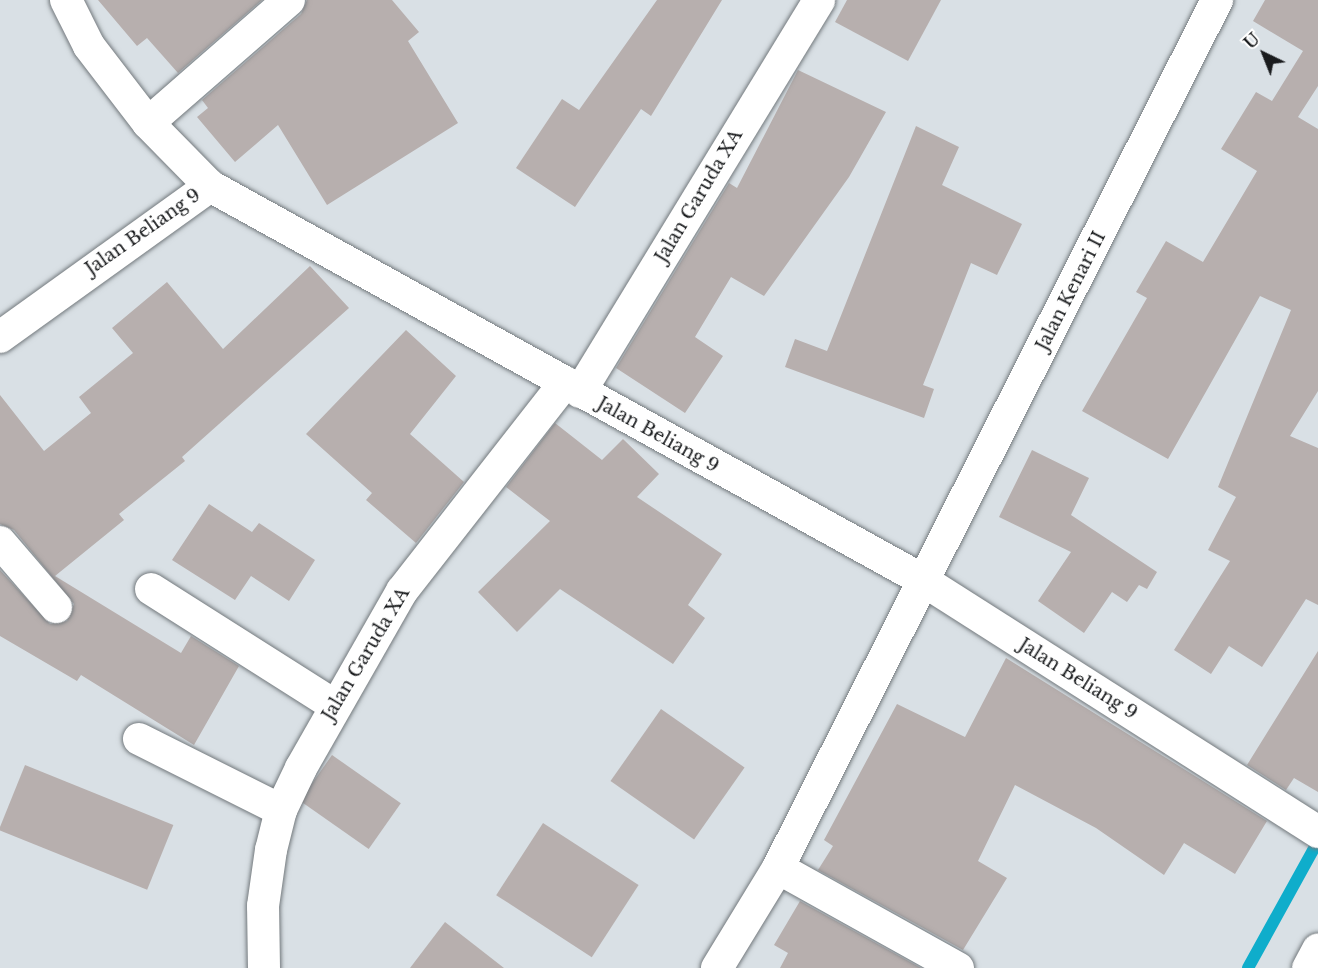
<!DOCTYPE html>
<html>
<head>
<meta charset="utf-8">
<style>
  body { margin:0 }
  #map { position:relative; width:1318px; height:968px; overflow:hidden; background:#d9e0e5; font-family:"Libre Baskerville",serif }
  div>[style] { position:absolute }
  .stream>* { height:12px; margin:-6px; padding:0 6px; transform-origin:6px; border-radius:6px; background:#0fadcb }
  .building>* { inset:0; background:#b7afae; transform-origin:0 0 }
  .roads { filter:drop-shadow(0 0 2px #73797d) drop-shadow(0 0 2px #73797d) }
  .minor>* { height:32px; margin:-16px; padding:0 16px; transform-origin:16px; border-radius:16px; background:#fff }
  .tertiary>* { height:33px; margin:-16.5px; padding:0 16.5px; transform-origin:16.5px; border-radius:16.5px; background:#fff }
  span { translate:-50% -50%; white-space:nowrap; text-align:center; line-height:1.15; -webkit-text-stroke:6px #fff; paint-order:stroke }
  .street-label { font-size:18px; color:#1a1c1e }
  .north { position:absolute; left:1234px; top:24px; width:60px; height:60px; -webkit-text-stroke:4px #fff; paint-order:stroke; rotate:317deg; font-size:16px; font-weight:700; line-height:24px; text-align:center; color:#1a1c1e }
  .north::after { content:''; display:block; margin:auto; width:21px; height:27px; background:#1a1c1e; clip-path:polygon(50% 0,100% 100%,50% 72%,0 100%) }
</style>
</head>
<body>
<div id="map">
  <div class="stream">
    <i style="left:1248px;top:968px;width:145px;rotate:-61.1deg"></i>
  </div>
  <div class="building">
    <i style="clip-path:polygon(98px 0,262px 0,178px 73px,147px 38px,137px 46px)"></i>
    <i style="clip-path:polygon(307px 0,392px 0,419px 32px,408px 41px,458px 123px,327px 205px,278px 125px,235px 162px,197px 117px,208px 108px,202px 100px,301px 14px)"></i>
    <i style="clip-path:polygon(657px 0,722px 0,651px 116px,641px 109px,575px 207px,516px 168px,562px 99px,579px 110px)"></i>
    <i style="clip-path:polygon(847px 0,941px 0,908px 61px,835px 22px)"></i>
    <i style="clip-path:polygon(1265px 0,1318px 0,1318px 86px,1298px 117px,1318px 129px,1318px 391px,1290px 436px,1318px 448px,1318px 605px,1306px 599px,1262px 667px,1229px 646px,1211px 674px,1174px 650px,1230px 561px,1208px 550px,1236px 497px,1218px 487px,1291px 310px,1260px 296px,1168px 459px,1082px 411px,1147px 298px,1136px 292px,1166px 241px,1203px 262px,1257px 171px,1221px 149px,1256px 92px,1272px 101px,1303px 51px,1253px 21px)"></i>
    <i style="clip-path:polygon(798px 70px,886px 112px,849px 177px,764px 296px,731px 277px,695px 337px,723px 356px,685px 413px,616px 368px,729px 183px,737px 188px)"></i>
    <i style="clip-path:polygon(916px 126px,959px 147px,942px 185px,1022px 224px,997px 275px,971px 263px,923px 385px,934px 389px,924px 418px,785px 367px,795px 339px,827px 351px)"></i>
    <i style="clip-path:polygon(310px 266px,349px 308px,182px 457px,185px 461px,119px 514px,124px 520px,55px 576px,181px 653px,191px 636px,239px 666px,194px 745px,81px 675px,77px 681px,0 636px,0 570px,50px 624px,67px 621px,74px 604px,14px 530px,0 524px,0 395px,44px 451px,91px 413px,79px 397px,133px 353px,112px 328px,167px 282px,223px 349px)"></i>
    <i style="clip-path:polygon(406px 330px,456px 376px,410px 434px,464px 482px,416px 543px,366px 500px,372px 493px,306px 434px)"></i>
    <i style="clip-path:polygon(555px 423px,602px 460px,623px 439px,659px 474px,637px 497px,722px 554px,688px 605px,705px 618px,673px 664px,560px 589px,517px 632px,478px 592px,550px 521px,506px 487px)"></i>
    <i style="clip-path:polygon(1032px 450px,1089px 478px,1071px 515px,1157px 572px,1147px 589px,1139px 585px,1127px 602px,1112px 592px,1084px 633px,1038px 601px,1071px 552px,999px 517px)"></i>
    <i style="clip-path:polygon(209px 504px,252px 532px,259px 523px,315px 560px,289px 601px,251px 576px,235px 600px,172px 560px)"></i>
    <i style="clip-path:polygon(1318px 651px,1318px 792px,1294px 778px,1286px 790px,1247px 765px)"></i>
    <i style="clip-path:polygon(1006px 658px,1267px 821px,1235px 874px,1184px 843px,1164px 875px,1096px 828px,1015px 785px,978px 861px,1007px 878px,963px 950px,818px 870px,833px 846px,824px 840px,897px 704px,965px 737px)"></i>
    <i style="left:661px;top:709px;width:102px;height:88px;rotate:35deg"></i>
    <i style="left:332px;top:755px;width:84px;height:56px;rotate:35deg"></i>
    <i style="left:25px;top:765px;width:160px;height:70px;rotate:22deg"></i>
    <i style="left:543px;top:823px;width:114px;height:86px;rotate:33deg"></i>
    <i style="clip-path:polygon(800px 901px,921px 968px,780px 968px,788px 953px,774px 945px)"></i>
    <i style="clip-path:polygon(445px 922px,504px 968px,410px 968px)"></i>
  </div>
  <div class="roads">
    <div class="minor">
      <i style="left:66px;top:0;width:51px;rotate:63.4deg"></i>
      <i style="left:89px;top:46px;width:97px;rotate:52.5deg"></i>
      <i style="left:148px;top:123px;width:88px;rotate:45.5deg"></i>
      <i style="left:148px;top:123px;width:187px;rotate:-41.1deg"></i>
      <i style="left:0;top:337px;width:259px;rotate:-35.7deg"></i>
      <i style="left:210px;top:186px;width:812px;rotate:28.93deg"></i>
      <i style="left:921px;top:579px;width:471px;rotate:32.5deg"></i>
      <i style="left:580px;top:392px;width:459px;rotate:-58.6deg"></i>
      <i style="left:0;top:542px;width:86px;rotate:49.3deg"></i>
      <i style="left:151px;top:589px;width:217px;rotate:32.4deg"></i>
      <i style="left:139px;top:739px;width:159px;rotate:26.6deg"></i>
      <i style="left:778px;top:868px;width:206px;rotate:29.1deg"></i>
      <i style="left:264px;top:968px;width:62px;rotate:-90.9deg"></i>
      <i style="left:263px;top:906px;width:57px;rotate:-81.9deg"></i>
      <i style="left:271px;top:850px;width:41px;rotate:-76deg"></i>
      <i style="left:281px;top:810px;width:47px;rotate:-64.5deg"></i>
      <i style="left:301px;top:768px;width:204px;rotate:-60.3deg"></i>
      <i style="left:402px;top:591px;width:265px;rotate:-52deg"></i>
      <i style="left:717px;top:968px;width:117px;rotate:-58.6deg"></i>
      <i style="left:778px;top:868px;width:973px;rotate:-63.17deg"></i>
    </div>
    <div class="tertiary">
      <i style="left:1308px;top:968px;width:21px;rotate:-62deg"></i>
    </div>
  </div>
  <div class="street-label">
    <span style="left:699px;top:196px;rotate:-59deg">Jalan Garuda XA</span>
    <span style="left:143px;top:232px;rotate:-35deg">Jalan Beliang 9</span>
    <span style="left:1071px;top:291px;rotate:-63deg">Jalan Kenari II</span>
    <span style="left:658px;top:435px;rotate:29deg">Jalan Beliang 9</span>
    <span style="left:366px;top:654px;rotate:-59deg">Jalan Garuda XA</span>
    <span style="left:1078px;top:679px;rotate:32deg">Jalan Beliang 9</span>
  </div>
  <div class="north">U</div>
</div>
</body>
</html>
